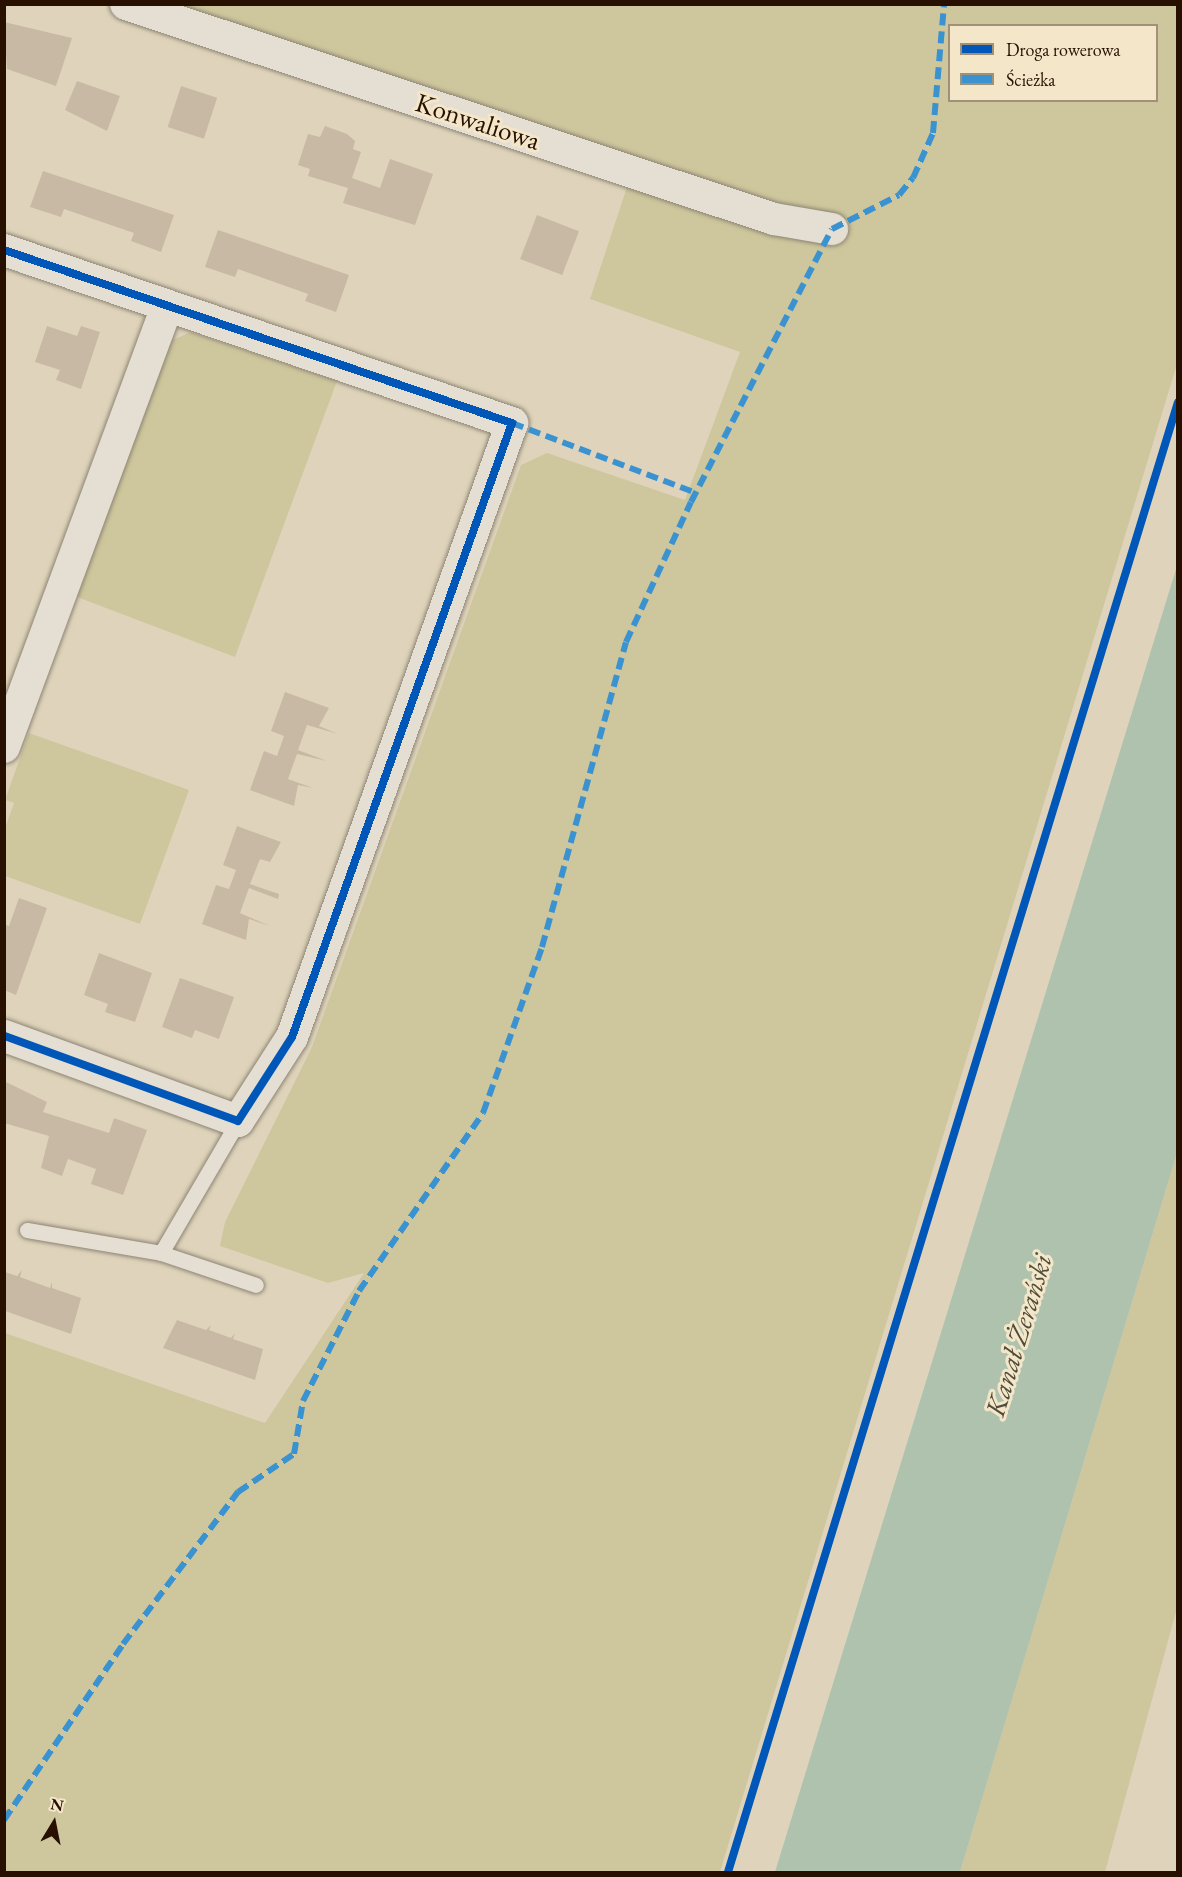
<!DOCTYPE html>
<html>
<head>
<meta charset="utf-8">
<style>
  body { margin:0 }
  #map { position:relative; width:1182px; height:1877px; overflow:hidden; background:#dfd4bb; font-family:"EB Garamond",serif }
  div>[style] { position:absolute }
  .green>* { inset:0; background:#cec79d }
  .water>* { inset:0; background:#aec2ae }
  .building>* { inset:0; background:#c8b9a5; transform-origin:0 0 }
  .roads { filter:drop-shadow(0 0 2px #8d8474) drop-shadow(0 0 2px #8d8474) }
  .lane>* { height:15px; margin:-7.5px; padding:0 7.5px; transform-origin:7.5px; border-radius:7.5px; background:#e5dfd3 }
  .street>* { height:32px; margin:-16px; padding:0 16px; transform-origin:16px; border-radius:16px; background:#e5dfd3 }
  .quiet>* { height:6px; margin-top:-3px; transform-origin:0; background:repeating-linear-gradient(90deg,#3b92d0 0 12px,transparent 0 18px) }
  .cycleway>* { height:8px; margin:-4px; padding:0 4px; transform-origin:4px; border-radius:4px; background:#0057b8 }
  span { translate:-50% -50%; white-space:nowrap; text-align:center; line-height:1.15; -webkit-text-stroke:6px #f4e7c9; paint-order:stroke }
  .street-label { font-size:27px; color:#271000 }
  .water-label { font-size:28px; color:#4f4c3b; font-style:italic }
  .frame { position:absolute; inset:0; border:6px solid #271000; pointer-events:none }
  .legend { position:absolute; left:948px; top:24px; width:210px; height:78px; box-sizing:border-box; background:#f4e7c9; border:2px solid #a29179; margin:0; padding:8px 10px; list-style:none; font-size:18px; color:#271000 }
  .legend li { display:flex; align-items:center; gap:12px; height:30px }
  .legend b { width:30px; border:2px solid #a29179 }
  .north { position:absolute; left:24px; top:1793px; width:60px; height:60px; -webkit-text-stroke:4px #f4e7c9; paint-order:stroke; rotate:10deg; font-size:16px; font-weight:700; line-height:24px; text-align:center; color:#271000 }
  .north::after { content:''; display:block; margin:auto; width:21px; height:27px; background:#271000; clip-path:polygon(50% 0,100% 100%,50% 72%,0 100%) }
</style>
</head>
<body>
<div id="map">
  <div class="green">
    <i style="clip-path:polygon(evenodd,169px 5px,1177px 5px,1177px 364px,720px 1872px,5px 1872px,5px 1333px,265px 1423px,364px 1273px,328px 1283px,220px 1246px,225px 1222px,312px 1047px,521px 465px,547px 453px,685px 500px,740px 352px,590px 299px,628px 184px,790px 207px,169px 5px,950px 26px,1156px 26px,1156px 100px,950px 100px,950px 26px)"></i>
    <i style="clip-path:polygon(191px 332px,337px 381px,235px 657px,77px 597px,168px 342px)"></i>
    <i style="clip-path:polygon(29px 733px,189px 790px,140px 924px,5px 876px,5px 828px,14px 803px,5px 800px)"></i>
    <i style="clip-path:polygon(1177px 1153px,1177px 1608px,1105px 1872px,960px 1872px)"></i>
  </div>
  <div class="water">
    <i style="clip-path:polygon(1177px 566px,1177px 1153px,960px 1872px,775px 1872px)"></i>
  </div>
  <div class="building">
    <i style="clip-path:polygon(4px 22px,72px 38px,56px 86px,7px 69px)"></i>
    <i style="clip-path:polygon(77px 81px,120px 96px,107px 131px,65px 110px)"></i>
    <i style="left:181px;top:86px;width:38px;height:43px;rotate:18deg"></i>
    <i style="clip-path:polygon(325px 126px,347px 134px,355px 141px,353px 149px,361px 152px,352px 178px,380px 188px,390px 159px,433px 174px,415px 225px,343px 203px,348px 188px,308px 176px,310px 169px,298px 165px,308px 134px,320px 137px)"></i>
    <i style="clip-path:polygon(43px 171px,174px 215px,161px 252px,131px 241px,134px 233px,64px 209px,61px 217px,30px 207px)"></i>
    <i style="left:537px;top:215px;width:45px;height:47px;rotate:21deg"></i>
    <i style="clip-path:polygon(218px 230px,349px 275px,336px 312px,305px 301px,308px 294px,238px 269px,235px 277px,205px 267px)"></i>
    <i style="clip-path:polygon(47px 326px,77px 336px,81px 326px,100px 332px,81px 389px,56px 380px,60px 370px,35px 362px)"></i>
    <i style="clip-path:polygon(285px 692px,329px 708px,319px 726px,338px 734px,307px 725px,298px 750px,327px 761px,297px 754px,288px 779px,313px 788px,298px 785px,294px 806px,250px 790px,264px 751px,277px 756px,284px 736px,271px 731px)"></i>
    <i style="clip-path:polygon(237px 826px,281px 842px,270px 862px,260px 859px,250px 884px,279px 894px,278px 899px,249px 888px,240px 913px,270px 926px,249px 919px,246px 940px,202px 924px,216px 885px,229px 889px,236px 870px,223px 865px)"></i>
    <i style="clip-path:polygon(19px 898px,47px 908px,16px 995px,4px 990px,4px 924px,9px 926px)"></i>
    <i style="clip-path:polygon(99px 953px,152px 973px,135px 1022px,105px 1012px,108px 1004px,84px 995px)"></i>
    <i style="clip-path:polygon(180px 978px,234px 997px,219px 1039px,195px 1030px,192px 1038px,162px 1027px)"></i>
    <i style="clip-path:polygon(4px 1081px,47px 1102px,43px 1112px,109px 1133px,114px 1118px,147px 1130px,123px 1195px,91px 1184px,96px 1169px,68px 1159px,62px 1176px,41px 1168px,49px 1136px,4px 1123px)"></i>
    <i style="clip-path:polygon(22px 1270px,20px 1277px,50px 1288px,52px 1282px,52px 1288px,81px 1298px,71px 1334px,5px 1311px,5px 1272px,17px 1276px)"></i>
    <i style="clip-path:polygon(177px 1320px,206px 1330px,211px 1325px,209px 1330px,231px 1338px,235px 1333px,233px 1339px,263px 1349px,255px 1380px,163px 1348px)"></i>
  </div>
  <div class="roads">
    <div class="lane">
      <i style="left:27px;top:1230px;width:136px;rotate:9.7deg"></i>
      <i style="left:161px;top:1253px;width:100px;rotate:18.6deg"></i>
      <i style="left:161px;top:1253px;width:153px;rotate:-59.7deg"></i>
    </div>
    <div class="street">
      <i style="left:126px;top:4px;width:683px;rotate:18.36deg"></i>
      <i style="left:774px;top:219px;width:59px;rotate:9.8deg"></i>
      <i style="left:4px;top:250px;width:537px;rotate:18.81deg"></i>
      <i style="left:512px;top:423px;width:652px;rotate:109.71deg"></i>
      <i style="left:292px;top:1037px;width:100px;rotate:122.7deg"></i>
      <i style="left:238px;top:1121px;width:249px;rotate:-160deg"></i>
      <i style="left:4px;top:747px;width:470px;rotate:-69.7deg"></i>
    </div>
  </div>
  <div class="quiet">
    <i style="left:512px;top:423px;width:197px;rotate:20.8deg"></i>
    <i style="left:4px;top:1820px;width:212px;rotate:-55.9deg"></i>
    <i style="left:123px;top:1644px;width:191px;rotate:-52.9deg"></i>
    <i style="left:238px;top:1492px;width:68px;rotate:-34.2deg"></i>
    <i style="left:294px;top:1454px;width:54px;rotate:-80.4deg"></i>
    <i style="left:303px;top:1401px;width:123px;rotate:-63deg"></i>
    <i style="left:359px;top:1291px;width:217px;rotate:-55.1deg"></i>
    <i style="left:483px;top:1113px;width:176px;rotate:-70.4deg"></i>
    <i style="left:542px;top:947px;width:316px;rotate:-74.6deg"></i>
    <i style="left:626px;top:642px;width:154px;rotate:-65.1deg"></i>
    <i style="left:691px;top:502px;width:307px;rotate:-62.7deg"></i>
    <i style="left:832px;top:229px;width:75px;rotate:-26.9deg"></i>
    <i style="left:899px;top:195px;width:22px;rotate:-51deg"></i>
    <i style="left:913px;top:178px;width:49px;rotate:-66deg"></i>
    <i style="left:933px;top:133px;width:129px;rotate:-85.1deg"></i>
  </div>
  <div class="cycleway">
    <i style="left:4px;top:250px;width:537px;rotate:18.81deg"></i>
    <i style="left:512px;top:423px;width:652px;rotate:109.71deg"></i>
    <i style="left:292px;top:1037px;width:100px;rotate:122.7deg"></i>
    <i style="left:238px;top:1121px;width:249px;rotate:-160deg"></i>
    <i style="left:728px;top:1872px;width:1537px;rotate:-72.98deg"></i>
  </div>
  <div class="street-label">
    <span style="left:478px;top:121px;rotate:18deg">Konwaliowa</span>
  </div>
  <div class="water-label">
    <span style="left:1018px;top:1335px;rotate:-73deg">Kanał Żerański</span>
  </div>
  <div class="frame"></div>
  <ul class="legend">
  <li><b style="height:8px;background:#0057b8"></b>Droga rowerowa</li>
  <li><b style="height:8px;background:#3b92d0"></b>Ścieżka</li>
  </ul>
  <div class="north">N</div>
</div>
</body>
</html>
